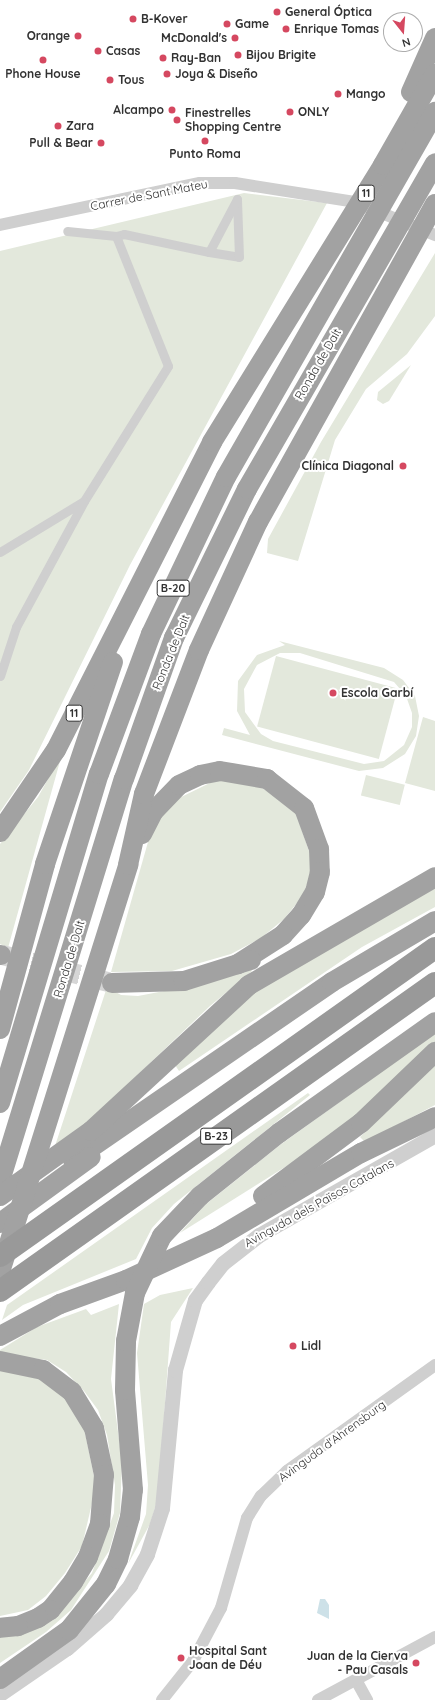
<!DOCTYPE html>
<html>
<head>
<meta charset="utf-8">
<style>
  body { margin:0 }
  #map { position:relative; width:435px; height:1700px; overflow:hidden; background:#fff; font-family:Quicksand,sans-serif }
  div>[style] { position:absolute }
  .green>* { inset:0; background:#e3e8dc; transform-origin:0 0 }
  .water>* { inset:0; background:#cde1e8 }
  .trunk-tunnel>* { height:20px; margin-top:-10px; transform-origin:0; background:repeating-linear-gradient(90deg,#d6d6d6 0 20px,transparent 0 30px) }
  .pedestrian>* { height:9px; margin:-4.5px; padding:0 4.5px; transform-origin:4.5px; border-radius:4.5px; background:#cfcfcf }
  .minor>* { height:12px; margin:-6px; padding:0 6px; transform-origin:6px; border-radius:6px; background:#cfcfcf }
  .tertiary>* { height:15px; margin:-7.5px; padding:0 7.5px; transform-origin:7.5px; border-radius:7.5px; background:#cfcfcf }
  .trunk>* { height:20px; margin:-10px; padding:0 10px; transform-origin:10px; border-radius:10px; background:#a2a2a2 }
  .motorway>* { height:22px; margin:-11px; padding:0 11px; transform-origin:11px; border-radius:11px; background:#999 }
  .dots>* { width:11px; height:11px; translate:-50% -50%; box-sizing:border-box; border:2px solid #fff; border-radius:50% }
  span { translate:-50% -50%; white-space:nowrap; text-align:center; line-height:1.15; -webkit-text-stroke:4px #fff; paint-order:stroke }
  .shield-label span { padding:1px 3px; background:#fff; border:1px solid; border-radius:3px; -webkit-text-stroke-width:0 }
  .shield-label { font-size:11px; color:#323232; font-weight:700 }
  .poi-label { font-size:12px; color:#323232; font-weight:700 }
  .left { translate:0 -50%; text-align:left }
  .right { translate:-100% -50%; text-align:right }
  .street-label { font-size:12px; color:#323232 }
  .north { position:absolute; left:383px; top:12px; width:40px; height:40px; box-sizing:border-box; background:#fff; border:1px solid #adadad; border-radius:50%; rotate:163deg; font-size:11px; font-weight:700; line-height:16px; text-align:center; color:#323232 }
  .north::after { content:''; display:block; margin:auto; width:14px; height:18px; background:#d54860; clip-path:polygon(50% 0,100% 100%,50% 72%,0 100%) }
</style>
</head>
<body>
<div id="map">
  <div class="green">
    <i style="clip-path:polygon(244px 193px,327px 203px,130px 565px,29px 770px,0 812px,0 251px)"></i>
    <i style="clip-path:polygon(435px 253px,435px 316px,407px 354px,366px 389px,335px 440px,298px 561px,267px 553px,268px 539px,321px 442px)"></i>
    <i style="clip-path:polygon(411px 365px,389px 401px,383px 404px,377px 400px,378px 392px)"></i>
    <i style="clip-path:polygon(evenodd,279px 641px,384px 668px,403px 680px,415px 696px,419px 716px,416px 736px,405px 754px,383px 768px,359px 771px,222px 735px,224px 728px,250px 735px,237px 711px,238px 681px,257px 655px,285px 645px,279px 641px,280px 653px,300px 653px,394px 682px,406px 696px,412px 713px,412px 727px,404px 745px,384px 761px,364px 764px,273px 741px,261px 734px,245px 712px,244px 689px,257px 665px,280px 653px)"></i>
    <i style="left:276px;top:656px;width:126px;height:73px;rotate:15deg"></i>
    <i style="clip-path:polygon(423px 717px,435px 721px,435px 791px,405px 783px)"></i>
    <i style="clip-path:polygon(62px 754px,8px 948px,0 944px,0 844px,38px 797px)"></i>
    <i style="left:366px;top:775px;width:40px;height:21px;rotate:14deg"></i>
    <i style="clip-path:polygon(218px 779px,252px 782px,294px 807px,311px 857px,310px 877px,302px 897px,284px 919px,261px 938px,231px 954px,172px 971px,111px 972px,152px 828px,171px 802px)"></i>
    <i style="clip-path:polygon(435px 887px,435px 907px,362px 947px,179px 1071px,173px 1062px,241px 1000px)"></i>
    <i style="clip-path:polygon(250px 967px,252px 971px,210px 1006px,91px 1119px,55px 1146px,107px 987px,121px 995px,138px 996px,201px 984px)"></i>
    <i style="clip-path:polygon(435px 1033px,435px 1042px,382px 1096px,301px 1157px,180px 1233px,205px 1205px,280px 1145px)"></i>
    <i style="clip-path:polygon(435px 1065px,435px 1105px,365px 1142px,360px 1137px)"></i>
    <i style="clip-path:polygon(308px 1093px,310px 1095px,174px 1204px,152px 1228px,136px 1259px,23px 1305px,2px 1320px,7px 1305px)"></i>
    <i style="clip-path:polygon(193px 1288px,171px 1322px,158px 1498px,150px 1524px,128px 1564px,146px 1514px,148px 1485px,137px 1353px,144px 1304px,160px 1295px)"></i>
    <i style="clip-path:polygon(119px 1304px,111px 1379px,122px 1462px,120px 1513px,109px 1551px,71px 1610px,46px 1632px,0 1663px,0 1635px,54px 1618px,92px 1573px,114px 1513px,115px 1485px,107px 1435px,98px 1410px,84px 1391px,66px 1372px,47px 1360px,0 1354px,0 1350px,37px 1327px,86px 1309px,91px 1315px)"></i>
    <i style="clip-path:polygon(0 1366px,39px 1376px,59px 1390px,84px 1428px,96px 1486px,82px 1546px,65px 1573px,46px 1596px,28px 1610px,0 1616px)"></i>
  </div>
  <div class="water">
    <i style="clip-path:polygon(320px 1599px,325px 1599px,329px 1605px,329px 1619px,317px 1613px)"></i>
  </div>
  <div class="trunk-tunnel">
    <i style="left:2px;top:955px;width:114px;rotate:14.3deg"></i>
  </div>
  <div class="pedestrian">
    <i style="left:116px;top:236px;width:8px;rotate:-14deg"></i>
    <i style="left:124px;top:234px;width:87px;rotate:12deg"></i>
    <i style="left:209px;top:252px;width:30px;rotate:9deg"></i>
    <i style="left:239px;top:257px;width:58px;rotate:-92deg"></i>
    <i style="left:237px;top:199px;width:60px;rotate:117.8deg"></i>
    <i style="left:0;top:552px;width:98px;rotate:-31.3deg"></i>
    <i style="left:84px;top:501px;width:159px;rotate:-58.1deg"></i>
    <i style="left:168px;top:366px;width:140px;rotate:-111.8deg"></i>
    <i style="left:116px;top:236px;width:49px;rotate:-174.2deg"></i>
    <i style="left:0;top:676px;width:52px;rotate:-71.9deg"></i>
    <i style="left:16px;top:627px;width:143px;rotate:-61.6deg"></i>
  </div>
  <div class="minor">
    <i style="left:0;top:225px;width:204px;rotate:-11.9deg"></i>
    <i style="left:200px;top:183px;width:35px"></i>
    <i style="left:235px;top:183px;width:121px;rotate:9deg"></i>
    <i style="left:355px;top:202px;width:87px;rotate:22.4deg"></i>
    <i style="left:356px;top:1680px;width:23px;rotate:61deg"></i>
    <i style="left:162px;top:1700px;width:50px;rotate:-51.5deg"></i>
    <i style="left:193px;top:1661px;width:60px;rotate:-62.2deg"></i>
    <i style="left:221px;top:1608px;width:94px;rotate:-73.9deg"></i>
    <i style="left:247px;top:1518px;width:26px;rotate:-58deg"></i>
    <i style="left:261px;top:1496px;width:36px;rotate:-44deg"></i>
    <i style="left:287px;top:1471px;width:182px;rotate:-35.6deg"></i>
    <i style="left:318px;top:1700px;width:133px;rotate:-28.3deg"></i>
  </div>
  <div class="tertiary">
    <i style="left:0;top:1694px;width:81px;rotate:-34.5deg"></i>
    <i style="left:67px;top:1648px;width:52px;rotate:-41.1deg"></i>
    <i style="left:106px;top:1614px;width:38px;rotate:-50deg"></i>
    <i style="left:130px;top:1585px;width:35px;rotate:-61deg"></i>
    <i style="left:147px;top:1554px;width:48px;rotate:-71.9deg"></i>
    <i style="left:162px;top:1508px;width:139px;rotate:-84.6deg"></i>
    <i style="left:175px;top:1370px;width:73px;rotate:-74.1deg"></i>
    <i style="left:195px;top:1300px;width:22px;rotate:-54deg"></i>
    <i style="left:208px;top:1282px;width:24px;rotate:-52deg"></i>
    <i style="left:223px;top:1263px;width:46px;rotate:-37.9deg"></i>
    <i style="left:259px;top:1235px;width:202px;rotate:-29.6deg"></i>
  </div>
  <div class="trunk">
    <i style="left:411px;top:92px;width:59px;rotate:-66deg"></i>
    <i style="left:0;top:832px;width:99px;rotate:-55.7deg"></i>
    <i style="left:56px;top:750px;width:345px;rotate:-63.1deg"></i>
    <i style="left:212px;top:442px;width:326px;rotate:-58.3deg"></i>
    <i style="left:383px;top:165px;width:105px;rotate:-60.3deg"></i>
    <i style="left:142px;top:834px;width:25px;rotate:-63deg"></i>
    <i style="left:153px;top:812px;width:37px;rotate:-46deg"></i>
    <i style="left:179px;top:785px;width:23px;rotate:-25deg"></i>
    <i style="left:200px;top:775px;width:20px;rotate:-11deg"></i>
    <i style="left:220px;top:771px;width:48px;rotate:9.7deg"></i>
    <i style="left:267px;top:779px;width:47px;rotate:38.1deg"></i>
    <i style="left:304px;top:808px;width:44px;rotate:69.9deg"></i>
    <i style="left:319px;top:849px;width:23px;rotate:88deg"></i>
    <i style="left:320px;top:872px;width:21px;rotate:104deg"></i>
    <i style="left:315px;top:892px;width:27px;rotate:121deg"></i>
    <i style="left:301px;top:915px;width:27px;rotate:132deg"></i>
    <i style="left:283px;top:935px;width:54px;rotate:147.2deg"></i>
    <i style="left:0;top:955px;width:1px"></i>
    <i style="left:112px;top:983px;width:72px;rotate:-1.6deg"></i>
    <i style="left:184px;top:981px;width:70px;rotate:-17.4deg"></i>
    <i style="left:0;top:1029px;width:171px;rotate:-74.7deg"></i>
    <i style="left:45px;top:864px;width:213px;rotate:-71.4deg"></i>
    <i style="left:0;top:1103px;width:344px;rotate:-73.3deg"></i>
    <i style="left:99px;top:774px;width:149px;rotate:-69.6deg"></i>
    <i style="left:151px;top:634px;width:174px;rotate:-64.5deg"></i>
    <i style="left:226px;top:477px;width:421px;rotate:-60.2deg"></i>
    <i style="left:73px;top:1160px;width:314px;rotate:-34.5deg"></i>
    <i style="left:332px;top:982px;width:120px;rotate:-30.6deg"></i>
    <i style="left:0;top:1181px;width:421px;rotate:-72.9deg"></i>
    <i style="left:124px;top:779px;width:150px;rotate:-70.5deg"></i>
    <i style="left:174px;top:638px;width:166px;rotate:-63.9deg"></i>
    <i style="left:247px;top:489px;width:376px;rotate:-60deg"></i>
    <i style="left:0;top:1196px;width:112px;rotate:-35.5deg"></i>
    <i style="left:91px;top:1131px;width:215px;rotate:-42.7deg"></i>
    <i style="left:249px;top:985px;width:215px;rotate:-30.1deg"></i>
    <i style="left:263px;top:1196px;width:122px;rotate:-36.7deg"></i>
    <i style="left:361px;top:1123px;width:103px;rotate:-43.8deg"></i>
    <i style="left:0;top:1223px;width:112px;rotate:-36deg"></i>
    <i style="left:0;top:1272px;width:427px;rotate:-72.5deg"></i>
    <i style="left:128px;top:865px;width:73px;rotate:-77.3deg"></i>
    <i style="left:144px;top:794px;width:154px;rotate:-69.1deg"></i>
    <i style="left:199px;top:650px;width:141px;rotate:-65.3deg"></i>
    <i style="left:258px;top:522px;width:364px;rotate:-60.9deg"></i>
    <i style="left:0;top:1336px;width:68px;rotate:-28.1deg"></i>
    <i style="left:60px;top:1304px;width:70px;rotate:-20deg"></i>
    <i style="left:126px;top:1280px;width:100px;rotate:-24.8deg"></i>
    <i style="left:217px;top:1238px;width:167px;rotate:-30.6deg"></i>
    <i style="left:361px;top:1153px;width:82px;rotate:-25.9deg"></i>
    <i style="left:0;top:1361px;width:44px;rotate:11.8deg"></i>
    <i style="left:43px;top:1370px;width:36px;rotate:37deg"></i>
    <i style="left:72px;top:1392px;width:42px;rotate:58.6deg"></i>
    <i style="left:94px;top:1428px;width:48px;rotate:78deg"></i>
    <i style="left:104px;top:1475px;width:49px;rotate:94.7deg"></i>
    <i style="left:100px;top:1524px;width:35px;rotate:110deg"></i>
    <i style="left:88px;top:1557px;width:29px;rotate:121deg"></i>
    <i style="left:73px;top:1582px;width:36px;rotate:129deg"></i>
    <i style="left:50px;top:1610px;width:14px;rotate:146deg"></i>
    <i style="left:38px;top:1618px;width:22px;rotate:158deg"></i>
    <i style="left:18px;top:1626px;width:18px;rotate:174deg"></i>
    <i style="left:0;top:1679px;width:85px;rotate:-35.4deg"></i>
    <i style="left:69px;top:1630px;width:59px;rotate:-51.2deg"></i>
    <i style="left:106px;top:1584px;width:28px;rotate:-64deg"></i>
    <i style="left:118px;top:1559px;width:44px;rotate:-74.1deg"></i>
    <i style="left:130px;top:1517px;width:27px;rotate:-84deg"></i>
    <i style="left:133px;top:1490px;width:100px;rotate:-94.6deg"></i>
    <i style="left:125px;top:1390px;width:49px;rotate:-88.8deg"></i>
    <i style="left:126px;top:1341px;width:49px;rotate:-79.4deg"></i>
    <i style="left:135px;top:1293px;width:63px;rotate:-64.7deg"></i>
    <i style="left:162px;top:1236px;width:55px;rotate:-46.5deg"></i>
    <i style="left:200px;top:1196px;width:101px;rotate:-38.6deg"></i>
    <i style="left:279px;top:1133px;width:191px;rotate:-35.4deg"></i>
  </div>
  <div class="motorway">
    <i style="left:0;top:1256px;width:533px;rotate:-35.3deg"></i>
    <i style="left:0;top:1291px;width:533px;rotate:-35.3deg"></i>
  </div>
  <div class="dots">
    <i style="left:277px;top:12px;background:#d54860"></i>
    <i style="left:133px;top:19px;background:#d54860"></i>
    <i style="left:227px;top:24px;background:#d54860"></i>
    <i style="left:286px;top:29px;background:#d54860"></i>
    <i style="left:78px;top:36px;background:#d54860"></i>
    <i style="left:235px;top:38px;background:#d54860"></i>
    <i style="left:98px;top:51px;background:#d54860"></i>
    <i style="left:238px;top:55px;background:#d54860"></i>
    <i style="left:163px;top:58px;background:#d54860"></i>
    <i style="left:43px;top:60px;background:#d54860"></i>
    <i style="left:167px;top:74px;background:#d54860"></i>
    <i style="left:110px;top:80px;background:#d54860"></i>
    <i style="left:338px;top:94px;background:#d54860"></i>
    <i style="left:172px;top:110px;background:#d54860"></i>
    <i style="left:290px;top:112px;background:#d54860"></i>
    <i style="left:177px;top:120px;background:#d54860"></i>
    <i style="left:58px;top:126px;background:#d54860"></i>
    <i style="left:205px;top:141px;background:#d54860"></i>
    <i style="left:101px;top:143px;background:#d54860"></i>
    <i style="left:403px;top:466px;background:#d54860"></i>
    <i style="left:333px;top:693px;background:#d54860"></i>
    <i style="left:293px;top:1346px;background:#d54860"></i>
    <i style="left:181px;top:1658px;background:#d54860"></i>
    <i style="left:416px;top:1663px;background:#d54860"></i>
  </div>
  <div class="shield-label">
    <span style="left:366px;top:193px">11</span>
    <span style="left:173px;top:588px">B-20</span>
    <span style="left:74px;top:713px">11</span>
    <span style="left:216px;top:1136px">B-23</span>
  </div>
  <div class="poi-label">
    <span class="left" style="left:285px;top:12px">General Óptica</span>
    <span class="left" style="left:141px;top:19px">B-Kover</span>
    <span class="left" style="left:235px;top:24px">Game</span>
    <span class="left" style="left:294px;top:29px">Enrique Tomas</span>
    <span class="right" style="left:70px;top:36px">Orange</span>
    <span class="right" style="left:227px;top:38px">McDonald's</span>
    <span class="left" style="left:106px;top:51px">Casas</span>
    <span class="left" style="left:246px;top:55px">Bijou Brigite</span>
    <span class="left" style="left:171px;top:58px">Ray-Ban</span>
    <span style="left:43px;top:74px">Phone House</span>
    <span class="left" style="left:175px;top:74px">Joya &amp; Diseño</span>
    <span class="left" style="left:118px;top:80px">Tous</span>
    <span class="left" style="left:346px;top:94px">Mango</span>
    <span class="right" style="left:164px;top:110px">Alcampo</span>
    <span class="left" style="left:298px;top:112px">ONLY</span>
    <span class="left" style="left:185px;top:120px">Finestrelles<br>Shopping Centre</span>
    <span class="left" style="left:66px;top:126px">Zara</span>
    <span class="right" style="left:93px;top:143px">Pull &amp; Bear</span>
    <span style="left:205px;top:154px">Punto Roma</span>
    <span class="right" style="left:394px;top:466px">Clínica Diagonal</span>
    <span class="left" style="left:341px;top:693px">Escola Garbí</span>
    <span class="left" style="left:301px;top:1346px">Lidl</span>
    <span class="left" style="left:189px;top:1658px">Hospital Sant<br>Joan de Déu</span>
    <span class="right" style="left:408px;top:1663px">Juan de la Cierva<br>- Pau Casals</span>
  </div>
  <div class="street-label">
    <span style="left:149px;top:195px;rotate:-11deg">Carrer de Sant Mateu</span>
    <span style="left:318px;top:364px;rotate:-60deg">Ronda de Dalt</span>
    <span style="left:171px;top:652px;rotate:-68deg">Ronda de Dalt</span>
    <span style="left:69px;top:959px;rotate:-73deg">Ronda de Dalt</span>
    <span style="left:319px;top:1203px;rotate:-29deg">Avinguda dels Països Catalans</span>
    <span style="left:332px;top:1441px;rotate:-36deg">Avinguda d'Ahrensburg</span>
  </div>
  <div class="north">N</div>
</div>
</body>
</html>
